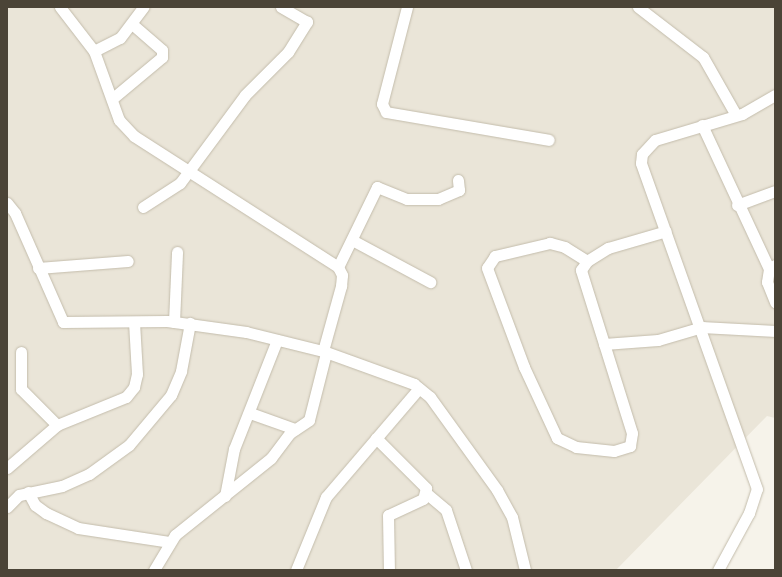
<!DOCTYPE html>
<html>
<head>
<meta charset="utf-8">
<style>
  body { margin:0 }
  #map { position:relative; width:782px; height:577px; overflow:hidden; background:#f6f3ea; font-family:Cabin,sans-serif }
  div>[style] { position:absolute }
  .residential>* { inset:0; background:#eae5d8 }
  .roads { filter:drop-shadow(0 0 1px #c3bcab) drop-shadow(0 0 1px #c3bcab) }
  .minor>* { height:11px; margin:-5.5px; padding:0 5.5px; transform-origin:5.5px; border-radius:5.5px; background:#fff }
  span { translate:-50% -50%; white-space:nowrap; text-align:center; line-height:1.15; -webkit-text-stroke:3px #fff; paint-order:stroke }
  .frame { position:absolute; inset:0; border:8px solid #4b4437; pointer-events:none }
</style>
</head>
<body>
<div id="map">
  <div class="residential">
    <i style="clip-path:polygon(7px 7px,775px 7px,775px 418px,767px 416px,616px 570px,7px 570px)"></i>
  </div>
  <div class="roads">
    <div class="minor">
      <i style="left:60px;top:7px;width:56px;rotate:52.3deg"></i>
      <i style="left:94px;top:51px;width:73px;rotate:70.1deg"></i>
      <i style="left:119px;top:120px;width:22px;rotate:47deg"></i>
      <i style="left:134px;top:136px;width:242px;rotate:32.7deg"></i>
      <i style="left:338px;top:267px;width:9px;rotate:63deg"></i>
      <i style="left:342px;top:275px;width:11px;rotate:95deg"></i>
      <i style="left:341px;top:286px;width:67px;rotate:105.5deg"></i>
      <i style="left:407px;top:7px;width:100px;rotate:104.5deg"></i>
      <i style="left:382px;top:104px;width:9px;rotate:63deg"></i>
      <i style="left:386px;top:112px;width:165px;rotate:9.7deg"></i>
      <i style="left:638px;top:7px;width:82px;rotate:37.6deg"></i>
      <i style="left:703px;top:57px;width:67px;rotate:60.4deg"></i>
      <i style="left:94px;top:51px;width:29px;rotate:-27deg"></i>
      <i style="left:120px;top:38px;width:39px;rotate:-53deg"></i>
      <i style="left:113px;top:98px;width:64px;rotate:-39.9deg"></i>
      <i style="left:162px;top:57px;width:7px;rotate:-90deg"></i>
      <i style="left:162px;top:50px;width:38px;rotate:-139deg"></i>
      <i style="left:702px;top:125px;width:159px;rotate:65deg"></i>
      <i style="left:7px;top:203px;width:13px;rotate:51deg"></i>
      <i style="left:15px;top:213px;width:119px;rotate:66.2deg"></i>
      <i style="left:63px;top:322px;width:104px;rotate:-0.6deg"></i>
      <i style="left:167px;top:321px;width:80px;rotate:7.9deg"></i>
      <i style="left:246px;top:332px;width:79px;rotate:13.9deg"></i>
      <i style="left:323px;top:351px;width:97px;rotate:19.9deg"></i>
      <i style="left:414px;top:384px;width:21px;rotate:39deg"></i>
      <i style="left:430px;top:397px;width:115px;rotate:54.2deg"></i>
      <i style="left:497px;top:490px;width:31px;rotate:61deg"></i>
      <i style="left:512px;top:517px;width:55px;rotate:76.2deg"></i>
      <i style="left:737px;top:205px;width:40px;rotate:-20.2deg"></i>
      <i style="left:143px;top:207px;width:44px;rotate:-33deg"></i>
      <i style="left:180px;top:183px;width:109px;rotate:-53.5deg"></i>
      <i style="left:245px;top:95px;width:61px;rotate:-45deg"></i>
      <i style="left:288px;top:52px;width:36px;rotate:-58deg"></i>
      <i style="left:307px;top:22px;width:30px;rotate:-150deg"></i>
      <i style="left:352px;top:240px;width:89px;rotate:28.3deg"></i>
      <i style="left:587px;top:261px;width:26px;rotate:-148deg"></i>
      <i style="left:565px;top:247px;width:16px;rotate:-165deg"></i>
      <i style="left:550px;top:243px;width:57px;rotate:166.7deg"></i>
      <i style="left:495px;top:256px;width:14px;rotate:124deg"></i>
      <i style="left:487px;top:268px;width:106px;rotate:69.5deg"></i>
      <i style="left:524px;top:367px;width:78px;rotate:65.1deg"></i>
      <i style="left:557px;top:438px;width:21px;rotate:25deg"></i>
      <i style="left:576px;top:447px;width:38px;rotate:6deg"></i>
      <i style="left:614px;top:451px;width:17px;rotate:-17deg"></i>
      <i style="left:630px;top:446px;width:13px;rotate:-81deg"></i>
      <i style="left:632px;top:433px;width:171px;rotate:-107.4deg"></i>
      <i style="left:581px;top:270px;width:11px;rotate:-56deg"></i>
      <i style="left:587px;top:261px;width:25px;rotate:-32deg"></i>
      <i style="left:608px;top:248px;width:60px;rotate:-16.3deg"></i>
      <i style="left:775px;top:265px;width:7px;rotate:146deg"></i>
      <i style="left:769px;top:269px;width:13px;rotate:99deg"></i>
      <i style="left:767px;top:282px;width:22px;rotate:68deg"></i>
      <i style="left:338px;top:267px;width:89px;rotate:-64deg"></i>
      <i style="left:377px;top:187px;width:32px;rotate:22deg"></i>
      <i style="left:407px;top:199px;width:31px"></i>
      <i style="left:438px;top:199px;width:23px;rotate:-23deg"></i>
      <i style="left:459px;top:190px;width:10px;rotate:-96deg"></i>
      <i style="left:38px;top:268px;width:90px;rotate:-4.4deg"></i>
      <i style="left:174px;top:322px;width:70px;rotate:-87.5deg"></i>
      <i style="left:604px;top:344px;width:54px;rotate:-4.2deg"></i>
      <i style="left:658px;top:340px;width:46px;rotate:-16.5deg"></i>
      <i style="left:702px;top:327px;width:73px;rotate:3.1deg"></i>
      <i style="left:21px;top:352px;width:37px;rotate:90deg"></i>
      <i style="left:21px;top:389px;width:51px;rotate:45deg"></i>
      <i style="left:250px;top:413px;width:48px;rotate:19.6deg"></i>
      <i style="left:376px;top:438px;width:71px;rotate:45deg"></i>
      <i style="left:426px;top:488px;width:11px;rotate:105deg"></i>
      <i style="left:423px;top:499px;width:38px;rotate:155deg"></i>
      <i style="left:388px;top:515px;width:55px;rotate:89deg"></i>
      <i style="left:7px;top:468px;width:66px;rotate:-40.7deg"></i>
      <i style="left:57px;top:425px;width:74px;rotate:-22.1deg"></i>
      <i style="left:126px;top:397px;width:13px;rotate:-51deg"></i>
      <i style="left:134px;top:387px;width:13px;rotate:-77deg"></i>
      <i style="left:137px;top:374px;width:52px;rotate:-93.3deg"></i>
      <i style="left:28px;top:492px;width:15px;rotate:62deg"></i>
      <i style="left:35px;top:505px;width:14px;rotate:36deg"></i>
      <i style="left:46px;top:513px;width:35px;rotate:25deg"></i>
      <i style="left:78px;top:528px;width:92px;rotate:8.7deg"></i>
      <i style="left:426px;top:493px;width:26px;rotate:40deg"></i>
      <i style="left:446px;top:510px;width:63px;rotate:71.6deg"></i>
      <i style="left:225px;top:496px;width:48px;rotate:-79.2deg"></i>
      <i style="left:234px;top:449px;width:117px;rotate:-68.5deg"></i>
      <i style="left:7px;top:507px;width:17px;rotate:-45deg"></i>
      <i style="left:19px;top:495px;width:44px;rotate:-11.8deg"></i>
      <i style="left:62px;top:486px;width:30px;rotate:-24deg"></i>
      <i style="left:89px;top:474px;width:49px;rotate:-35.9deg"></i>
      <i style="left:129px;top:445px;width:65px;rotate:-50deg"></i>
      <i style="left:171px;top:395px;width:26px;rotate:-67deg"></i>
      <i style="left:181px;top:371px;width:49px;rotate:-79.4deg"></i>
      <i style="left:154px;top:570px;width:41px;rotate:-59deg"></i>
      <i style="left:175px;top:535px;width:123px;rotate:-38.7deg"></i>
      <i style="left:271px;top:458px;width:31px;rotate:-53deg"></i>
      <i style="left:290px;top:433px;width:23px;rotate:-34deg"></i>
      <i style="left:309px;top:420px;width:69px;rotate:-75.8deg"></i>
      <i style="left:296px;top:570px;width:79px;rotate:-67.7deg"></i>
      <i style="left:326px;top:497px;width:143px;rotate:-49.5deg"></i>
      <i style="left:718px;top:570px;width:65px;rotate:-61.5deg"></i>
      <i style="left:749px;top:513px;width:25px;rotate:-72deg"></i>
      <i style="left:757px;top:489px;width:346px;rotate:-109.6deg"></i>
      <i style="left:641px;top:163px;width:9px;rotate:-84deg"></i>
      <i style="left:642px;top:154px;width:19px;rotate:-47deg"></i>
      <i style="left:655px;top:140px;width:91px;rotate:-16.6deg"></i>
      <i style="left:742px;top:114px;width:38px;rotate:-30deg"></i>
    </div>
  </div>
  <div class="frame"></div>
</div>
</body>
</html>
